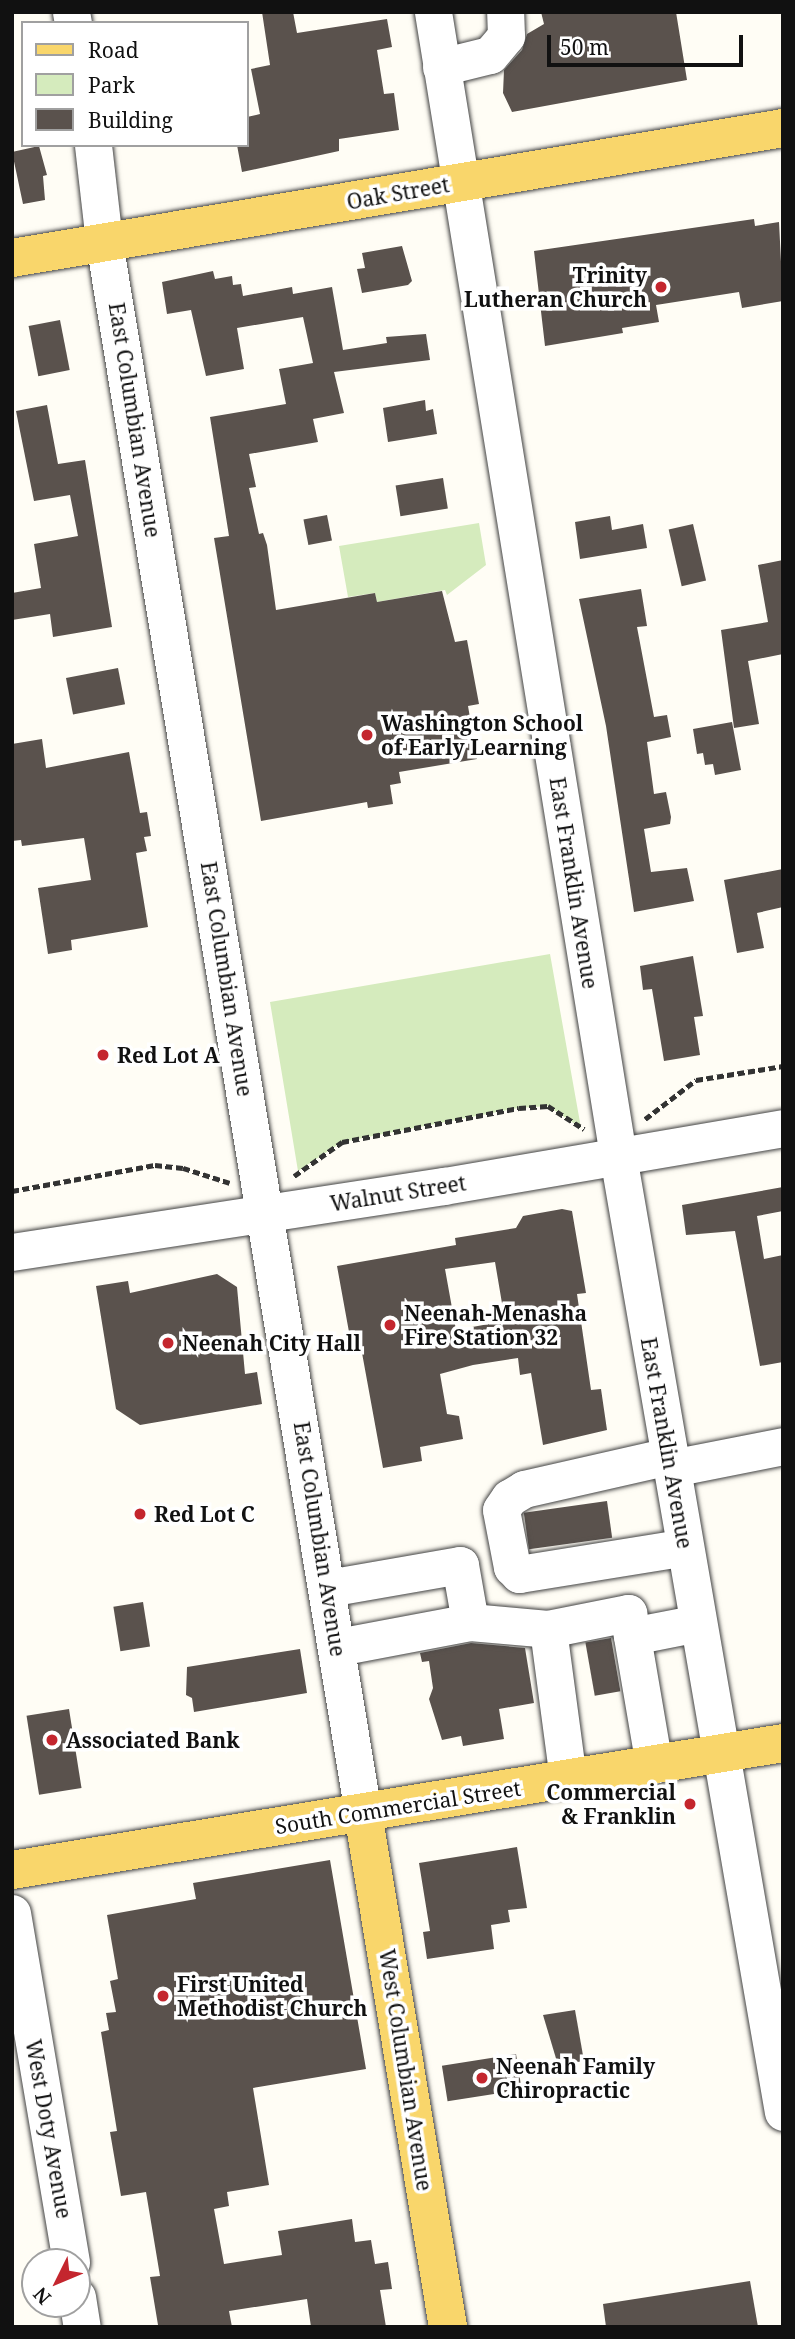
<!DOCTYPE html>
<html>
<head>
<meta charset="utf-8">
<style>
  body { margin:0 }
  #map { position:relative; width:795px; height:2339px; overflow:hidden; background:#fffdf5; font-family:"Noto Serif",serif }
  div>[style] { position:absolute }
  .green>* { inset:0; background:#d5ebbd }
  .building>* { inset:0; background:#5a524d; transform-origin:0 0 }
  .path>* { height:4.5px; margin-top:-2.25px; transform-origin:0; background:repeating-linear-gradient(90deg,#333 0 7px,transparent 0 10.5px) }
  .roads { filter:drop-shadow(0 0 2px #444) drop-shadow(0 0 2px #444) }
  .minor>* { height:37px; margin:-18.5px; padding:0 18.5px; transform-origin:18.5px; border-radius:18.5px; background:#fff }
  .major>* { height:38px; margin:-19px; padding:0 19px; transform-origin:19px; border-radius:19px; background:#f9d66b }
  .dots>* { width:19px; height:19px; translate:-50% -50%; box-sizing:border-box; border:4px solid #fff; border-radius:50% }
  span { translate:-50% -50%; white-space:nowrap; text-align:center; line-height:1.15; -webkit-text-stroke:7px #fff; paint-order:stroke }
  .street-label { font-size:21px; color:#111 }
  .poi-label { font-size:21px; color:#111; font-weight:700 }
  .right { translate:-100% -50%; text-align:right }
  .left { translate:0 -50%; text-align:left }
  .frame { position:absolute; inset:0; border:14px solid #111; pointer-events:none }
  .legend { position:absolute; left:21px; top:21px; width:228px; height:126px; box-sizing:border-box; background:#fff; border:2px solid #a0a0a0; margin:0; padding:9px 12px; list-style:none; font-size:21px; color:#111 }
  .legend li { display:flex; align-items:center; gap:14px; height:35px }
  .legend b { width:35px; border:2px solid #a0a0a0 }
  .north { position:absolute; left:21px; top:2248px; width:70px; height:70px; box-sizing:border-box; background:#fff; border:2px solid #a0a0a0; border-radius:50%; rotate:227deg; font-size:19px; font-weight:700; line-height:28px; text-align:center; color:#111 }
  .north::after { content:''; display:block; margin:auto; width:24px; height:32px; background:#c4262e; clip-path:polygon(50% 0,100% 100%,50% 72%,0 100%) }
  .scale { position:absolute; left:547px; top:35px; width:196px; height:32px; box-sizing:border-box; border:4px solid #111; border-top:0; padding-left:9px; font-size:21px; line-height:24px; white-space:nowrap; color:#111; -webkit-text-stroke:5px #fff; paint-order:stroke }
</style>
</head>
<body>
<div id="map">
  <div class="green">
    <i style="clip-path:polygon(479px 523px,486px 565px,447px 595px,445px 590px,377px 602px,375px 593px,348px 597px,339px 546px)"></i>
    <i style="clip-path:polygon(550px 954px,581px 1128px,548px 1106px,518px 1108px,342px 1142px,298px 1171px,270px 1002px)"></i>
  </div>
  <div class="building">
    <i style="clip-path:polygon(262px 12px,293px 12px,297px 33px,387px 19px,392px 47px,377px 50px,384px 94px,394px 93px,399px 130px,339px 139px,339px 151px,242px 172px,237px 145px,247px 145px,247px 117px,260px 114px,251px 69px,270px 65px)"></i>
    <i style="clip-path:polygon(541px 12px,676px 12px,687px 80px,512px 112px,503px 93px,504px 70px,522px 50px,527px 34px,544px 24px)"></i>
    <i style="clip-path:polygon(39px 146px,47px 175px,43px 176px,45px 200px,23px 204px,12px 152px)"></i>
    <i style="clip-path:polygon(754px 219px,755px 226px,779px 222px,783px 301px,742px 308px,739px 292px,656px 305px,659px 322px,622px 328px,623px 333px,545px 346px,534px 251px)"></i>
    <i style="clip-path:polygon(402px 246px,412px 281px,408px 285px,362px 293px,357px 269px,365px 268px,362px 253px)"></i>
    <i style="clip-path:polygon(213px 271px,215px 279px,232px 276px,233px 285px,241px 284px,243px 296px,292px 287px,293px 294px,332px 287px,343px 350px,387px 343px,386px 337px,426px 334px,430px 360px,334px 372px,344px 413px,313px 419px,318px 442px,249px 454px,256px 487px,249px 488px,259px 534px,263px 533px,267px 545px,276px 610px,375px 593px,377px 602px,442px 591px,455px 642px,467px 640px,479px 704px,468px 706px,477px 759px,399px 772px,401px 783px,390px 785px,393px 804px,368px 808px,367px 802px,261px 821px,214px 538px,229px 536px,210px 417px,286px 404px,279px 369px,313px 363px,303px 317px,237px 328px,244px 369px,206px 376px,191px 310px,167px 314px,162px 282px)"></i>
    <i style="left:60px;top:320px;width:51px;height:32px;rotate:79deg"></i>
    <i style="clip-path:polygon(425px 400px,426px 411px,433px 409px,437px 434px,388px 442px,383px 408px)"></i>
    <i style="clip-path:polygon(47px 405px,58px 464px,85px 460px,112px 627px,53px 637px,50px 614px,12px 620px,12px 593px,41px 588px,34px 544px,78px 536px,70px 495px,34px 501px,16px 411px)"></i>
    <i style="left:443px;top:478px;width:31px;height:48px;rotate:81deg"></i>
    <i style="left:327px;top:515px;width:26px;height:24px;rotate:79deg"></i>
    <i style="clip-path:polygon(610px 516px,612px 530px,643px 524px,647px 548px,580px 559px,575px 522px)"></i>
    <i style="left:693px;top:524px;width:58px;height:25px;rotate:77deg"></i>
    <i style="clip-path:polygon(783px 560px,783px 654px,748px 661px,759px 724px,734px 728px,721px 630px,768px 622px,758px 565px)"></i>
    <i style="clip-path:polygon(641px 589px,647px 626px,637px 627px,654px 717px,667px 715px,671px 737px,647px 742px,654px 794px,666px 792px,671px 817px,670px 824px,644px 829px,651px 872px,687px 868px,694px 901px,634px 912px,606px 726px,579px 599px)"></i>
    <i style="left:118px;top:668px;width:37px;height:53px;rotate:79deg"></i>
    <i style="clip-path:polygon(732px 722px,741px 770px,715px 775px,713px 764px,705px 765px,703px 753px,697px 754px,693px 729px)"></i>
    <i style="clip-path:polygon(42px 739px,46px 768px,129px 752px,140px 813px,147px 812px,151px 836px,144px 837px,147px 851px,136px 853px,148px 927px,71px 940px,72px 950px,48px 954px,38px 888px,91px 880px,84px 838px,22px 846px,21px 840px,12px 841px,12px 744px)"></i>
    <i style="clip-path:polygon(783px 869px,783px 907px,757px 913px,764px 948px,737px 953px,724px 880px)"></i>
    <i style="clip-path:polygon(693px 956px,703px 1016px,694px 1017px,700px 1055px,664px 1061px,652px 989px,643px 990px,640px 966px)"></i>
    <i style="clip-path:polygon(783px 1187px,783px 1211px,757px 1216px,764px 1259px,783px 1255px,783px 1362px,760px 1366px,735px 1231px,686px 1235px,682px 1205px)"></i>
    <i style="clip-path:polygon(evenodd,562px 1209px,572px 1211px,586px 1293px,577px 1294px,591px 1390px,601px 1389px,607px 1430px,543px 1445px,531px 1373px,520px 1375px,518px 1358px,473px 1365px,440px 1374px,447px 1414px,459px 1416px,463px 1439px,420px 1447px,422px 1461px,383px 1468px,358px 1331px,349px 1332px,337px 1266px,456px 1245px,455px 1238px,516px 1228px,523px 1216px,562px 1209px,495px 1262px,505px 1321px,456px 1330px,445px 1269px,495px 1262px)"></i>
    <i style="clip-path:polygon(217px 1274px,237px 1287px,245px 1374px,257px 1372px,262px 1404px,140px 1425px,116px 1409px,96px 1286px,128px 1281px,130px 1293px)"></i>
    <i style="left:607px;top:1501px;width:37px;height:84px;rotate:82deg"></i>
    <i style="left:143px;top:1602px;width:45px;height:30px;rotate:81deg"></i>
    <i style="left:611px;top:1638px;width:54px;height:26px;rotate:80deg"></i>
    <i style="clip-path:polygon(471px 1643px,525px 1648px,534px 1703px,499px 1709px,504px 1739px,463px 1746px,461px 1736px,442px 1740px,429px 1699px,433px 1688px,429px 1661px,422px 1662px,420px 1653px)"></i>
    <i style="clip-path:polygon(300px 1649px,307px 1693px,194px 1712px,192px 1698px,186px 1695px,187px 1667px)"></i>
    <i style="left:69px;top:1709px;width:80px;height:43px;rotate:81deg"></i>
    <i style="clip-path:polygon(517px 1847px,527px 1908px,508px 1910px,510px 1922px,491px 1925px,494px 1949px,427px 1959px,423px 1932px,430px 1931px,419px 1863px)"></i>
    <i style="clip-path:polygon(330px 1860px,366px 2069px,253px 2088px,269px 2185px,227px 2192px,229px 2206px,214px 2209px,224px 2264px,282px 2255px,278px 2231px,352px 2219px,355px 2242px,371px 2240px,375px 2264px,388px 2262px,392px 2289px,380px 2290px,386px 2327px,311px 2327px,307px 2299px,229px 2311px,232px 2327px,158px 2325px,150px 2277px,160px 2276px,146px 2192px,121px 2196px,110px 2132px,117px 2131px,101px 2032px,109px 2030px,106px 2013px,116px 2012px,110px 1981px,118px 1979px,107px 1915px,196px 1899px,193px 1883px)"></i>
    <i style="clip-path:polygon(575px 2010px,584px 2061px,558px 2065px,543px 2015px)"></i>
    <i style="left:516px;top:2054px;width:36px;height:75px;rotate:81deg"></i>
    <i style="clip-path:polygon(750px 2281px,758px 2327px,606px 2327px,603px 2304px)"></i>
  </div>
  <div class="path">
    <i style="left:645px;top:1119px;width:64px;rotate:-37.4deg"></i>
    <i style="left:696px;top:1080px;width:88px;rotate:-9.1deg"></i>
    <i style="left:294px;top:1176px;width:59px;rotate:-35.3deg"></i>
    <i style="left:342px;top:1142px;width:180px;rotate:-10.9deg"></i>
    <i style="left:519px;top:1108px;width:29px;rotate:-4deg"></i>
    <i style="left:548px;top:1106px;width:43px;rotate:32.6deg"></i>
    <i style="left:12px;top:1191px;width:145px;rotate:-10.3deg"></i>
    <i style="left:155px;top:1165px;width:28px;rotate:6deg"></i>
    <i style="left:183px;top:1168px;width:49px;rotate:17.7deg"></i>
  </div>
  <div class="roads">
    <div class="minor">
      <i style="left:71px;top:12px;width:11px;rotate:80deg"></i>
      <i style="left:433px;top:12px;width:1159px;rotate:80.81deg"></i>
      <i style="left:618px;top:1156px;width:970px;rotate:80.21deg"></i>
      <i style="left:441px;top:67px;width:50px;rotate:-13.8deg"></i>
      <i style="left:490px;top:55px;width:25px;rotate:-50deg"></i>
      <i style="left:506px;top:36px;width:24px;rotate:-92deg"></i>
      <i style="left:93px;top:145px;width:98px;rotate:83.5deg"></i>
      <i style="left:104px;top:242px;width:1592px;rotate:80.64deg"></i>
      <i style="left:12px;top:1252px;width:437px;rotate:-8.7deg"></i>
      <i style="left:444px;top:1186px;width:344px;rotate:-9.7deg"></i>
      <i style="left:669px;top:1456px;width:149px;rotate:167.2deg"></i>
      <i style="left:524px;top:1489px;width:17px;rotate:149deg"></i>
      <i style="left:509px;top:1498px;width:14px;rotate:124deg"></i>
      <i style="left:501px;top:1510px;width:58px;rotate:79.1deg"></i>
      <i style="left:512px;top:1567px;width:10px;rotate:45deg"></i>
      <i style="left:519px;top:1574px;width:168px;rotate:-9.2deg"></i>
      <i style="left:672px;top:1468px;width:113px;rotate:-11.2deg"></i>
      <i style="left:328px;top:1588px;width:134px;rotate:-9.9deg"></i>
      <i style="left:460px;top:1565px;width:58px;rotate:80deg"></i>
      <i style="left:632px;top:1636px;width:67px;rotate:-11.1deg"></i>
      <i style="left:338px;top:1647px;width:134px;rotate:-10.7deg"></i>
      <i style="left:470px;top:1622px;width:78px;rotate:5.1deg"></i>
      <i style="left:568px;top:1779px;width:151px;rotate:-97.6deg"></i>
      <i style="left:548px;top:1629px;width:82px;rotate:-11.3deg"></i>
      <i style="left:628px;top:1613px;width:154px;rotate:80.3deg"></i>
      <i style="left:12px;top:1913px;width:354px;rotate:80.4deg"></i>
      <i style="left:77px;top:2297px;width:30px;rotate:81deg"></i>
    </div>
    <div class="major">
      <i style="left:12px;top:258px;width:782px;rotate:-9.57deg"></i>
      <i style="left:363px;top:1813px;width:521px;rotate:80.61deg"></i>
      <i style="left:12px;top:1870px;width:781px;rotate:-9.35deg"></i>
    </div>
  </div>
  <div class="dots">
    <i style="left:661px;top:287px;background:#c4262e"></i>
    <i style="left:367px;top:735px;background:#c4262e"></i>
    <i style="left:103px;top:1055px;background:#c4262e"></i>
    <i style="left:390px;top:1325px;background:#c4262e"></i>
    <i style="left:168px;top:1343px;background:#c4262e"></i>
    <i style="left:140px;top:1514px;background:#c4262e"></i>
    <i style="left:52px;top:1740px;background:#c4262e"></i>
    <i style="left:690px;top:1804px;background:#c4262e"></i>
    <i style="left:163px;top:1996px;background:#c4262e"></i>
    <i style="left:482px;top:2078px;background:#c4262e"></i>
  </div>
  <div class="street-label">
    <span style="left:398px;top:193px;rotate:-10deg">Oak Street</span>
    <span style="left:135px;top:420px;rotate:81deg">East Columbian Avenue</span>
    <span style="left:574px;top:883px;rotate:81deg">East Franklin Avenue</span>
    <span style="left:227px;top:979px;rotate:81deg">East Columbian Avenue</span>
    <span style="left:398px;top:1193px;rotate:-9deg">Walnut Street</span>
    <span style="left:667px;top:1443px;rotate:80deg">East Franklin Avenue</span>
    <span style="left:320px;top:1539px;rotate:81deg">East Columbian Avenue</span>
    <span style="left:398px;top:1807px;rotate:-9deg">South Commercial Street</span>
    <span style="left:406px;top:2070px;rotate:81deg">West Columbian Avenue</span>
    <span style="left:49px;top:2129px;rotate:80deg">West Doty Avenue</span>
  </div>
  <div class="poi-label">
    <span class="right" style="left:647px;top:287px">Trinity<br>Lutheran Church</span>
    <span class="left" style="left:381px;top:735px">Washington School<br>of Early Learning</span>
    <span class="left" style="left:117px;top:1055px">Red Lot A</span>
    <span class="left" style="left:404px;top:1325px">Neenah-Menasha<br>Fire Station 32</span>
    <span class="left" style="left:182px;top:1343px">Neenah City Hall</span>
    <span class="left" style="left:154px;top:1514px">Red Lot C</span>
    <span class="left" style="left:66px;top:1740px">Associated Bank</span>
    <span class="right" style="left:676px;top:1804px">Commercial<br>&amp; Franklin</span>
    <span class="left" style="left:177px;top:1996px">First United<br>Methodist Church</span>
    <span class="left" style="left:496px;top:2078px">Neenah Family<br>Chiropractic</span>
  </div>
  <div class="frame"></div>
  <ul class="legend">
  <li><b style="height:9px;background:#f9d66b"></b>Road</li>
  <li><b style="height:19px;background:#d5ebbd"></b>Park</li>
  <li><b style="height:19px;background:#5a524d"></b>Building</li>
  </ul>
  <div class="north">N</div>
  <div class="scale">50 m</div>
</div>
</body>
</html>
